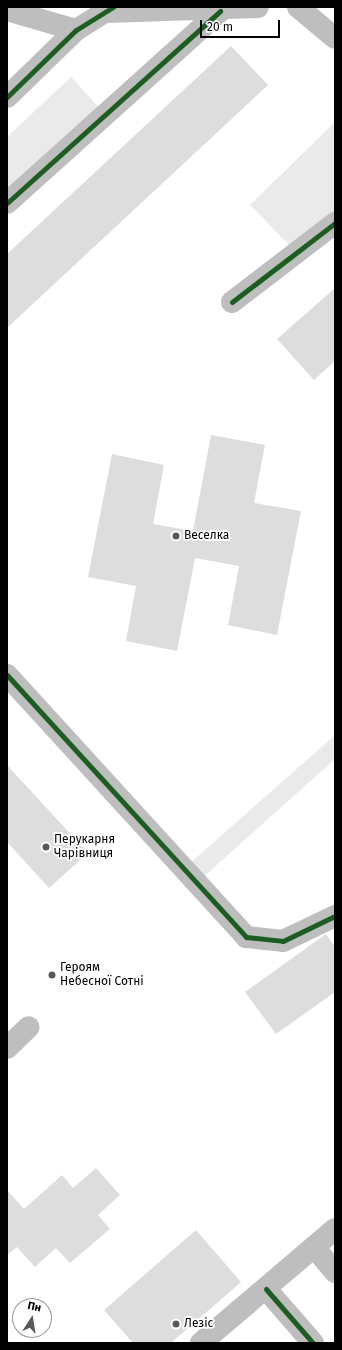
<!DOCTYPE html>
<html>
<head>
<meta charset="utf-8">
<style>
  body { margin:0 }
  #map { position:relative; width:342px; height:1350px; overflow:hidden; background:#fff; font-family:"Fira Sans",sans-serif }
  div>[style] { position:absolute }
  .green>* { inset:0; background:#eaeaea }
  .building>* { inset:0; background:#ddd }
  .minor>* { height:22px; margin:-11px; padding:0 11px; transform-origin:11px; border-radius:11px; background:#bebebe }
  .cycleway>* { height:5px; margin:-2.5px; padding:0 2.5px; transform-origin:2.5px; border-radius:2.5px; background:#1b5e20 }
  .dots>* { width:11px; height:11px; translate:-50% -50%; box-sizing:border-box; border:2px solid #fff; border-radius:50% }
  span { translate:-50% -50%; white-space:nowrap; text-align:center; line-height:1.15; -webkit-text-stroke:3.5px #fff; paint-order:stroke }
  .poi-label { font-size:12px; color:#000 }
  .left { translate:0 -50%; text-align:left }
  .frame { position:absolute; inset:0; border:8px solid #000; pointer-events:none }
  .north { position:absolute; left:12px; top:1298px; width:40px; height:40px; box-sizing:border-box; background:#fff; border:1px solid #999; border-radius:50%; rotate:12deg; font-size:11px; font-weight:700; line-height:16px; text-align:center; color:#000 }
  .north::after { content:''; display:block; margin:auto; width:14px; height:18px; background:#595959; clip-path:polygon(50% 0,100% 100%,50% 72%,0 100%) }
  .scale { position:absolute; left:200px; top:20px; width:80px; height:18px; box-sizing:border-box; border:2px solid #000; border-top:0; padding-left:5px; font-size:12px; line-height:14px; white-space:nowrap; color:#000; -webkit-text-stroke:3px #fff; paint-order:stroke }
</style>
</head>
<body>
<div id="map">
  <div class="green">
    <i style="clip-path:polygon(71px 77px,104px 113px,7px 203px,7px 137px)"></i>
    <i style="clip-path:polygon(335px 122px,335px 223px,298px 254px,250px 205px)"></i>
    <i style="clip-path:polygon(335px 735px,335px 759px,200px 880px,188px 865px)"></i>
  </div>
  <div class="building">
    <i style="clip-path:polygon(231px 46px,268px 85px,7px 328px,7px 254px)"></i>
    <i style="clip-path:polygon(335px 288px,335px 361px,314px 380px,277px 339px)"></i>
    <i style="clip-path:polygon(211px 435px,265px 445px,254px 503px,301px 511px,277px 635px,228px 625px,239px 566px,195px 558px,177px 651px,126px 641px,136px 586px,88px 577px,112px 454px,164px 465px,153px 524px,193px 531px)"></i>
    <i style="clip-path:polygon(7px 765px,88px 853px,49px 888px,7px 842px)"></i>
    <i style="clip-path:polygon(326px 934px,335px 947px,335px 992px,276px 1034px,245px 992px)"></i>
    <i style="clip-path:polygon(96px 1168px,120px 1195px,98px 1215px,110px 1229px,70px 1263px,56px 1248px,35px 1267px,17px 1247px,7px 1255px,7px 1190px,24px 1209px,62px 1175px,73px 1188px)"></i>
    <i style="clip-path:polygon(196px 1230px,241px 1282px,171px 1343px,133px 1343px,104px 1310px)"></i>
  </div>
  <div class="minor">
    <i style="left:298px;top:7px;width:48px;rotate:40deg"></i>
    <i style="left:7px;top:10px;width:72px;rotate:16.2deg"></i>
    <i style="left:107px;top:12px;width:151px;rotate:-1.9deg"></i>
    <i style="left:7px;top:97px;width:96px;rotate:-44.2deg"></i>
    <i style="left:76px;top:30px;width:44px;rotate:-31.9deg"></i>
    <i style="left:7px;top:203px;width:287px;rotate:-42deg"></i>
    <i style="left:232px;top:302px;width:130px;rotate:-37.5deg"></i>
    <i style="left:7px;top:675px;width:355px;rotate:47.6deg"></i>
    <i style="left:246px;top:937px;width:37px;rotate:6deg"></i>
    <i style="left:283px;top:941px;width:58px;rotate:-25.7deg"></i>
    <i style="left:7px;top:1048px;width:30px;rotate:-44deg"></i>
    <i style="left:314px;top:1247px;width:33px;rotate:50deg"></i>
    <i style="left:266px;top:1289px;width:72px;rotate:49deg"></i>
    <i style="left:201px;top:1343px;width:176px;rotate:-40.4deg"></i>
  </div>
  <div class="cycleway">
    <i style="left:7px;top:97px;width:96px;rotate:-44.2deg"></i>
    <i style="left:76px;top:30px;width:44px;rotate:-31.9deg"></i>
    <i style="left:7px;top:203px;width:287px;rotate:-42deg"></i>
    <i style="left:232px;top:302px;width:130px;rotate:-37.5deg"></i>
    <i style="left:7px;top:675px;width:355px;rotate:47.6deg"></i>
    <i style="left:246px;top:937px;width:37px;rotate:6deg"></i>
    <i style="left:283px;top:941px;width:58px;rotate:-25.7deg"></i>
    <i style="left:266px;top:1289px;width:72px;rotate:49deg"></i>
  </div>
  <div class="dots">
    <i style="left:176px;top:536px;background:#595959"></i>
    <i style="left:46px;top:847px;background:#595959"></i>
    <i style="left:52px;top:975px;background:#595959"></i>
    <i style="left:176px;top:1324px;background:#595959"></i>
  </div>
  <div class="poi-label">
    <span class="left" style="left:184px;top:536px">Веселка</span>
    <span class="left" style="left:54px;top:847px">Перукарня<br>Чарівниця</span>
    <span class="left" style="left:60px;top:975px">Героям<br>Небесної Сотні</span>
    <span class="left" style="left:184px;top:1324px">Лезіс</span>
  </div>
  <div class="frame"></div>
  <div class="north">Пн</div>
  <div class="scale">20 m</div>
</div>
</body>
</html>
